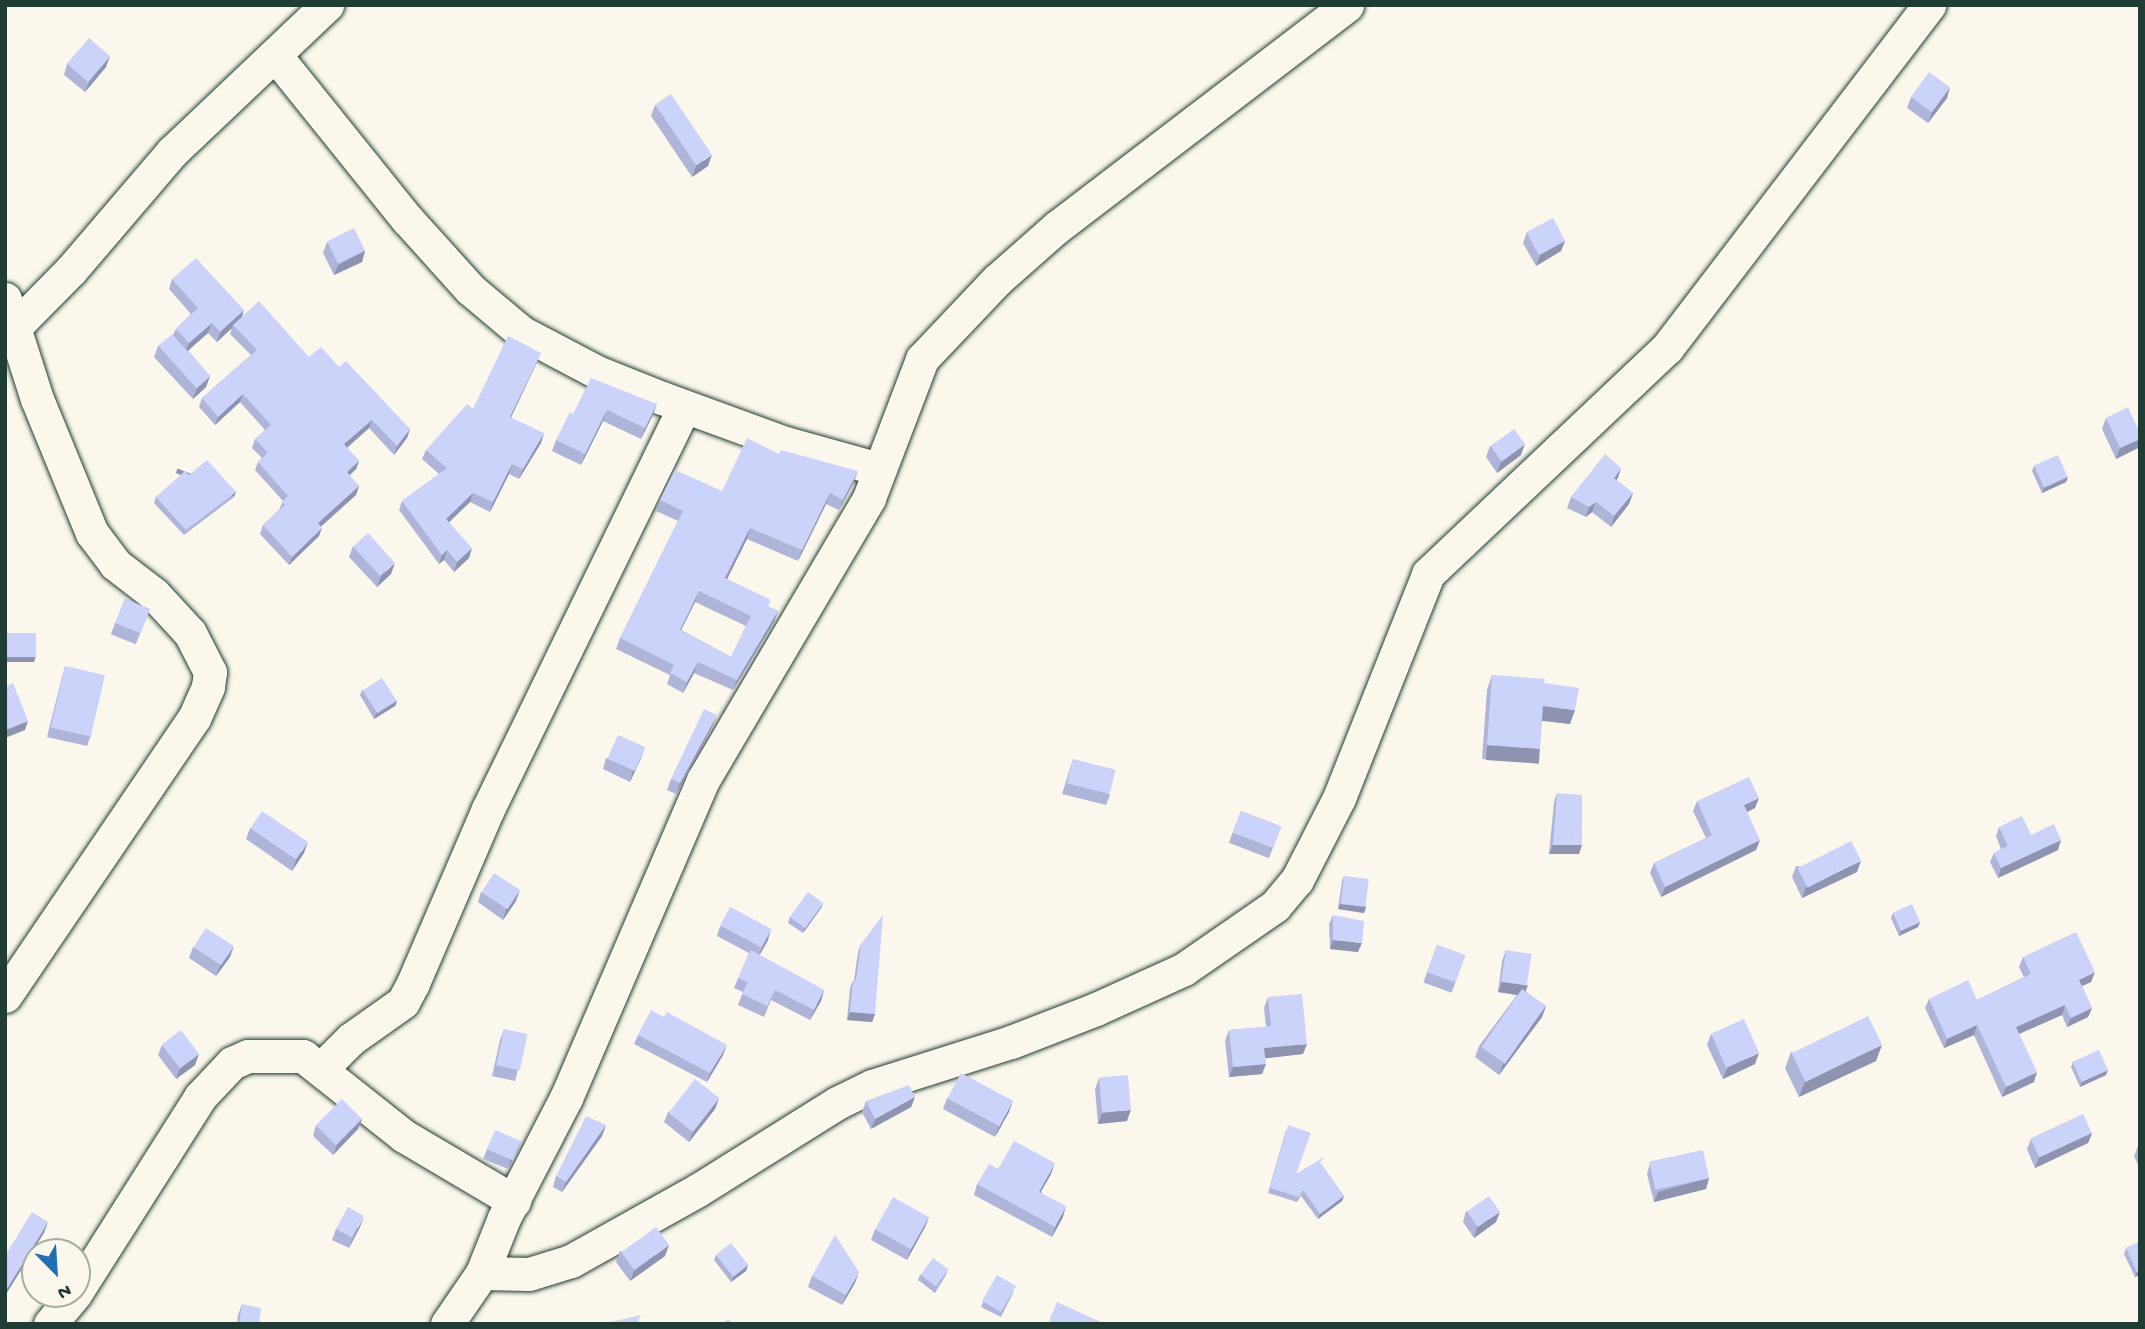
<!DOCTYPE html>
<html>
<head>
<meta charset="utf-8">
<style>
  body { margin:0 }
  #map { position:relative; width:2145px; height:1329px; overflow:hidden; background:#fbf7ec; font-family:"Gochi Hand",sans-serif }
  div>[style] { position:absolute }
  .roads { filter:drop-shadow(0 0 2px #1f3d34) drop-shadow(0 0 2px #1f3d34) }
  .minor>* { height:33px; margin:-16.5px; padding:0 16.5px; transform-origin:16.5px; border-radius:16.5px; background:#fbf7ec }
  .wall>* { inset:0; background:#afb5d8; transform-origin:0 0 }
  .shaded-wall>* { inset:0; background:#8e94b0; transform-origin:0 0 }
  .building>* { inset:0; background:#cbd3fb; transform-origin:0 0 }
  span { translate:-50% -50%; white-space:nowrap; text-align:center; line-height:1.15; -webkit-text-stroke:6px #fbf7ec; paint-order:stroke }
  .frame { position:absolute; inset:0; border:7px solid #1f3d34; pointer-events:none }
  .north { position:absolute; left:21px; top:1238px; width:70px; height:70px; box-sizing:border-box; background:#fbf7ec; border:2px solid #a3ada2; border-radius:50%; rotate:156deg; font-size:19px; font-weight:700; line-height:28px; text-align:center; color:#1f3d34 }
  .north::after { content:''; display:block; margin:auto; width:24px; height:32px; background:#1f6fb2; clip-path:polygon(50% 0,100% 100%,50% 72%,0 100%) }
</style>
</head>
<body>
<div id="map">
  <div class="roads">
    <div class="minor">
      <i style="left:275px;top:55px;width:211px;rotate:51.2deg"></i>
      <i style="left:407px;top:219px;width:94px;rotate:48deg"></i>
      <i style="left:470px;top:289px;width:67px;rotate:40.1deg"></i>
      <i style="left:521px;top:332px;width:86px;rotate:27.8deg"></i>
      <i style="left:597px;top:372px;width:70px;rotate:21.8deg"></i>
      <i style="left:662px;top:398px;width:131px;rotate:20.1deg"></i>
      <i style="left:785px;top:443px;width:98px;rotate:15.5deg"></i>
      <i style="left:5px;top:299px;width:105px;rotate:72.3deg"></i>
      <i style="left:37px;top:399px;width:145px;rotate:67.7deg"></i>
      <i style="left:92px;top:533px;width:39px;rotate:53deg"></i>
      <i style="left:115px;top:564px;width:49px;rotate:37.6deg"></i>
      <i style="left:154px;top:594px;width:53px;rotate:47.3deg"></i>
      <i style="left:190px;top:633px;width:44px;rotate:62.9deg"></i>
      <i style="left:210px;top:672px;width:15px;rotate:98deg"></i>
      <i style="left:208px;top:687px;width:34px;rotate:114deg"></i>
      <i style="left:194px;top:718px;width:336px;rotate:124.2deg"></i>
      <i style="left:5px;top:337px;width:95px;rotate:-45.4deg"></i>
      <i style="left:72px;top:269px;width:154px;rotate:-49.5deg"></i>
      <i style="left:172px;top:152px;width:214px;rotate:-43.5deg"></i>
      <i style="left:322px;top:1068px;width:41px;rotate:-45deg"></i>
      <i style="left:351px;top:1039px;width:64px;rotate:-35.4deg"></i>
      <i style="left:403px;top:1002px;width:21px;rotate:-62deg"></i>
      <i style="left:413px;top:983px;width:189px;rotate:-66.7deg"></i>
      <i style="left:488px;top:809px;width:447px;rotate:-64deg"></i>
      <i style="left:482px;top:1273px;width:47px;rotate:1.2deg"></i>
      <i style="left:529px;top:1274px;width:44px;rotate:-17.2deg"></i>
      <i style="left:571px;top:1261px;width:145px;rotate:-29.2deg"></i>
      <i style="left:698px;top:1190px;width:164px;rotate:-32deg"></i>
      <i style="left:837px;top:1103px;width:39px;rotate:-26deg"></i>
      <i style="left:872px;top:1086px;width:146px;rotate:-17.6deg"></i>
      <i style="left:1011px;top:1042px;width:91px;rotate:-21.2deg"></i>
      <i style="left:1096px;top:1009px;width:97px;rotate:-24.4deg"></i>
      <i style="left:1184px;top:969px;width:111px;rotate:-34.7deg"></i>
      <i style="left:1275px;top:906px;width:34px;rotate:-50deg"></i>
      <i style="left:1297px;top:880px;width:92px;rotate:-62.9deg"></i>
      <i style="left:1339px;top:798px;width:241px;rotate:-68.3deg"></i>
      <i style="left:1428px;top:574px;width:329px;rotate:-43.4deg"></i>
      <i style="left:1667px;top:348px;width:432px;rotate:-52.6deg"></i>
      <i style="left:77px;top:1291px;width:230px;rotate:-57.6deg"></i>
      <i style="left:200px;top:1097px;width:47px;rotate:-46.7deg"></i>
      <i style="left:232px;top:1063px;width:17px;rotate:-24deg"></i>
      <i style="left:248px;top:1056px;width:55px"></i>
      <i style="left:303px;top:1056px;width:129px;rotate:38.4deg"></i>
      <i style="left:404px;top:1136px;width:128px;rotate:30.6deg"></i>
      <i style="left:50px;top:1324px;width:39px;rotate:-50deg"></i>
      <i style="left:447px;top:1324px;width:62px;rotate:-55.5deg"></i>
      <i style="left:482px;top:1273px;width:59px;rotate:-68.2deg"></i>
      <i style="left:504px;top:1218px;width:135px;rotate:-62.7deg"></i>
      <i style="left:566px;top:1098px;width:346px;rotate:-66.7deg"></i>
      <i style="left:703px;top:780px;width:327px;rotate:-59.5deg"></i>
      <i style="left:869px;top:498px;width:149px;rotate:-69.1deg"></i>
      <i style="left:922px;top:359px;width:109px;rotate:-46.5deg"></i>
      <i style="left:997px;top:280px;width:80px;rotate:-41.5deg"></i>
      <i style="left:1057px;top:227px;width:365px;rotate:-37.4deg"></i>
    </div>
  </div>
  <div class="wall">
    <i style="clip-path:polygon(67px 64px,106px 67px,85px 92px,64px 75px)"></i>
    <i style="clip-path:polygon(1911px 97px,1947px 98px,1928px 123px,1907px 108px)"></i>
    <i style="clip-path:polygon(655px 105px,708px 166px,692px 177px,651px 116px)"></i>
    <i style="clip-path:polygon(1527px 232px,1565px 241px,1561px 251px,1536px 266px,1523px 243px)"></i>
    <i style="clip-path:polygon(327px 242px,365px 251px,362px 262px,334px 275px,323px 253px)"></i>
    <i style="clip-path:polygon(172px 279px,242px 317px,309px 357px,339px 367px,410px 429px,407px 438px,394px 455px,369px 428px,347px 448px,359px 461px,356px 469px,349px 476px,359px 486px,356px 495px,321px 526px,319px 536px,289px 565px,260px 534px,263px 525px,279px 510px,283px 501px,255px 470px,258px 462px,262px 458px,252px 448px,255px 439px,265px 430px,240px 402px,215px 425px,199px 407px,202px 398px,251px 355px,230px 334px,232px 328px,217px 342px,208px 333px,188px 351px,210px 376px,206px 387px,193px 399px,154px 357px,158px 346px,173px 335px,176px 329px,191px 314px,169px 289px)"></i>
    <i style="clip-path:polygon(537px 362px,511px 417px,541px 443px,519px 479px,509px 474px,490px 512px,470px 502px,449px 522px,469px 558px,454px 572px,444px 560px,439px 564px,399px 510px,402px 501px,439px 474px,422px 459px,426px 450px,473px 409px)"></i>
    <i style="clip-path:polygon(657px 404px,641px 439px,603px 421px,581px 465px,552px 451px,556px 440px,573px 414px)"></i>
    <i style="clip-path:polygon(2106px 418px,2138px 448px,2116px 459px,2102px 429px)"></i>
    <i style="clip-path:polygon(1490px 446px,1521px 455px,1497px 473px,1486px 457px)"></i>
    <i style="clip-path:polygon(evenodd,779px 454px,854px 482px,839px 510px,826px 504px,798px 561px,747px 539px,727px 579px,769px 607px,778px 611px,774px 622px,733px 690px,694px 673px,683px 693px,667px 684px,670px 675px,616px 649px,620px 638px,678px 521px,656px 511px,660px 500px,722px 491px,779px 454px,695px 602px,746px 626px,731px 657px,681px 630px,695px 602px)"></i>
    <i style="clip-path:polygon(2034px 466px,2068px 477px,2066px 482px,2042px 493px,2032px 471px)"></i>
    <i style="clip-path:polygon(189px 475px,236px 492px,234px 497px,184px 535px,154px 503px,156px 497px)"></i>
    <i style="clip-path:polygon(1618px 478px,1616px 480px,1633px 493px,1629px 504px,1611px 527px,1592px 512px,1586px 517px,1567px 508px,1571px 497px)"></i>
    <i style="clip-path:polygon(353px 546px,391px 574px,377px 587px,349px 557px)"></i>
    <i style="left:125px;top:599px;width:27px;height:38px;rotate:22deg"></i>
    <i style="clip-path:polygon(7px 633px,34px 662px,5px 662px,5px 638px)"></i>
    <i style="clip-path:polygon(65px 666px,91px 735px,87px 746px,47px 737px,62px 677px)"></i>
    <i style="clip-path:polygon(1492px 675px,1544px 683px,1570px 724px,1542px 721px,1535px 763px,1482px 759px,1487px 690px)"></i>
    <i style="clip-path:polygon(362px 690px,397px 701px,395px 706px,374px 719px,360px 695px)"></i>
    <i style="clip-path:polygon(713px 725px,676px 794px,667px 790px,671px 779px)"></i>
    <i style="clip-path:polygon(606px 758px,641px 758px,630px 782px,603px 769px)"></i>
    <i style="clip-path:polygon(1073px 759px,1110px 795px,1106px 805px,1062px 794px)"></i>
    <i style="clip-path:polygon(1557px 793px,1579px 854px,1549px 854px,1554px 802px)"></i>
    <i style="clip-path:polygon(1697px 801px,1755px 808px,1747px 812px,1756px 850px,1661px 897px,1650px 873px,1654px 863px,1706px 838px,1693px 811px)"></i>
    <i style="left:1241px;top:811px;width:43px;height:34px;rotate:21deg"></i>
    <i style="clip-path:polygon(1999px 827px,2031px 835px,2058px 850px,1998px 878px,1990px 862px,1994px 853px,2001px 849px,1996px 836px)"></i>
    <i style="clip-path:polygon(250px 828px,304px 853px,292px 871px,246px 839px)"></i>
    <i style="clip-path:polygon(1796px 866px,1857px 872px,1802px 898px,1792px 877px)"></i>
    <i style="clip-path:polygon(1344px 876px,1366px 907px,1364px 913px,1338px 909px,1342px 881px)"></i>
    <i style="clip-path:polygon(481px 892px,516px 901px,503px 920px,478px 902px)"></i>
    <i style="clip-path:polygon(823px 903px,821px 908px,803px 933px,788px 923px,790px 917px)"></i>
    <i style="clip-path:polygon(1893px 913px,1920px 922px,1918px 927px,1899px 936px,1891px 918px)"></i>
    <i style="clip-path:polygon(1333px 915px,1358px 952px,1330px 949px,1329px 924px)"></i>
    <i style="clip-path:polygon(720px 926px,768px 940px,759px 955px,824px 990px,821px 1001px,810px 1020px,771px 1000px,764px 1017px,738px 1005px,743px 992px,734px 988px,749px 953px,717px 936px)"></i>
    <i style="clip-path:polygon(861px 944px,875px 1014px,872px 1022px,847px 1020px,850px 988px,853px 980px,854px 980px,858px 952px)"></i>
    <i style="left:1437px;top:945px;width:30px;height:40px;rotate:20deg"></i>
    <i style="clip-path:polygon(193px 947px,230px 957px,216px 976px,189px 958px)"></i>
    <i style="clip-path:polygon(1506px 950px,1526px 992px,1546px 1006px,1542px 1017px,1499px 1075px,1475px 1057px,1479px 1046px,1517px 995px,1498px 992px,1502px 961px)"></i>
    <i style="clip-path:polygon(2023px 957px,2091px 982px,2082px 986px,2092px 1008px,2088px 1017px,2067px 1027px,2062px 1015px,2019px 1034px,2034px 1082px,2002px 1097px,1974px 1035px,1944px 1048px,1925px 1008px,1929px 999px,1977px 1000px,2024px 977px,2019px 967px)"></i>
    <i style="clip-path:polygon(1268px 997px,1303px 1054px,1265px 1058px,1262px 1074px,1229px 1077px,1225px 1041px,1229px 1030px,1266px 1027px,1264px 1008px)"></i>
    <i style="clip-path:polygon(504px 1029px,518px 1070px,515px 1081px,492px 1076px,500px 1040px)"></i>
    <i style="clip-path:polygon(1711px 1034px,1755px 1064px,1723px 1079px,1707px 1045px)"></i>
    <i style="clip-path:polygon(638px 1035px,723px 1055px,707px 1082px,634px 1044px)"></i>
    <i style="clip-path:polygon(162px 1045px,195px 1065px,176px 1079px,158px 1055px)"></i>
    <i style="clip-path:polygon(1791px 1052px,1876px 1061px,1799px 1097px,1785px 1068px)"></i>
    <i style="clip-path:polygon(2073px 1062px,2106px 1075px,2080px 1087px,2071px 1067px)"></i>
    <i style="clip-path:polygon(1099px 1078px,1127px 1121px,1098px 1124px,1095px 1089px)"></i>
    <i style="clip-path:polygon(915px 1097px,911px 1107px,871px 1129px,862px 1112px,866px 1101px)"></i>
    <i style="clip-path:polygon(719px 1098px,715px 1109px,689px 1142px,664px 1122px,668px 1112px)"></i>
    <i style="clip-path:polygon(947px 1098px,1009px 1112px,995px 1137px,943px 1109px)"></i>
    <i style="clip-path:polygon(362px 1119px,358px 1129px,333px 1155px,313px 1136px,316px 1125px)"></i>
    <i style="clip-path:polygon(606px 1125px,602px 1136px,562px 1192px,553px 1187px,556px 1176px)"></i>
    <i style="clip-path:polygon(1286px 1130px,1296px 1174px,1321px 1164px,1344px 1196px,1342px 1201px,1318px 1219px,1301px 1196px,1297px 1202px,1268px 1193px)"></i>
    <i style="clip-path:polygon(2092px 1133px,2088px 1143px,2035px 1168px,2027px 1149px,2031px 1139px)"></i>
    <i style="clip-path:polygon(521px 1141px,517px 1151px,508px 1169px,483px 1159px,487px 1149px)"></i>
    <i style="clip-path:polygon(2140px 1145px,2140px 1169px,2134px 1156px,2138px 1146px)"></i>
    <i style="clip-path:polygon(1650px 1163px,1709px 1178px,1706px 1189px,1654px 1202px,1647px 1174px)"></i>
    <i style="clip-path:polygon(998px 1169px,1051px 1174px,1041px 1192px,1063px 1217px,1052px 1237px,974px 1195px,977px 1184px)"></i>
    <i style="clip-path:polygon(1466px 1211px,1496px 1222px,1474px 1238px,1463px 1222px)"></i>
    <i style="clip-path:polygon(929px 1217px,925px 1227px,907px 1260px,871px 1240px,875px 1229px)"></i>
    <i style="clip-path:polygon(360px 1227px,349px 1248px,332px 1240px,336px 1229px)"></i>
    <i style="clip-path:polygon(2140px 1242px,2140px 1275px,2135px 1277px,2124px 1254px,2126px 1248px)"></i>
    <i style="clip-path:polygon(620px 1251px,665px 1256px,630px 1281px,616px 1262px)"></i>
    <i style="clip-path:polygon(716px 1255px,748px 1265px,746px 1271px,731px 1282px,714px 1260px)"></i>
    <i style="clip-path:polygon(948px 1269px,946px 1275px,935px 1293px,918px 1280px,920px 1275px)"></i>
    <i style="clip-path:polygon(812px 1276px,855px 1283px,842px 1305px,808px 1287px)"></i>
    <i style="clip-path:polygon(1014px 1291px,1001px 1317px,981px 1307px,983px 1302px)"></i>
    <i style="clip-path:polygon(242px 1304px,259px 1324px,237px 1324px,238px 1315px)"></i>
  </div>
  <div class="shaded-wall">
    <i style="clip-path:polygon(110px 56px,106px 67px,85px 92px,89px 82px)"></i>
    <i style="clip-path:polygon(1950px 87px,1947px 98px,1928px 123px,1932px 112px)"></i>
    <i style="clip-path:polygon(712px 155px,708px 166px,692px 177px,696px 166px)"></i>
    <i style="clip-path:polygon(1565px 241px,1561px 251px,1536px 266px,1540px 255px)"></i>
    <i style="clip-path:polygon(365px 251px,362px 262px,334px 275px,338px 265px)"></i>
    <i style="clip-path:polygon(244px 310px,241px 320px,233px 325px,232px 328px,217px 342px,220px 332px)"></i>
    <i style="clip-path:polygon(212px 323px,208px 333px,185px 353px,189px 343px)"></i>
    <i style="clip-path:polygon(541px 353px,537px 362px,507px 426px,510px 417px)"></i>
    <i style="clip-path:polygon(210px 376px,206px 387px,193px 399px,197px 388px)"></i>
    <i style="clip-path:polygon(243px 394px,240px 402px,215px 425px,218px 417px)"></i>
    <i style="clip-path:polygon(657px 404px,653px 415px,641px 439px,645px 428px)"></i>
    <i style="clip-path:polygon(607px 410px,603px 421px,581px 465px,585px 454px)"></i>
    <i style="clip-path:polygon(372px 420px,369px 428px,341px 453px,344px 444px)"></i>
    <i style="clip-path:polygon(410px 429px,407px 438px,394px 455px,397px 446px)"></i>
    <i style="clip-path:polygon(544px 433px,541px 443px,519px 479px,523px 469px)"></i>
    <i style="clip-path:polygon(2140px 439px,2138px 448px,2116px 459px,2120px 448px)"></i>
    <i style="clip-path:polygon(1525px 444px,1521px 455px,1497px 473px,1501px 462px)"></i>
    <i style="clip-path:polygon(359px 461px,356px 469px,343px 481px,347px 472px)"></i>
    <i style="clip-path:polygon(512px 464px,509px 474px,490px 512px,493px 502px)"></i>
    <i style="clip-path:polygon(1621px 468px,1618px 478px,1610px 489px,1614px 478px)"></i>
    <i style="clip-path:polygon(858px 471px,854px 482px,839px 510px,843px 500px)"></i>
    <i style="clip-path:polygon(2068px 477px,2066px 482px,2042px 493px,2044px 488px)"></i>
    <i style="clip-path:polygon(359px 486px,356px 495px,315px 532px,318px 523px)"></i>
    <i style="left:236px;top:492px;width:5px;height:63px;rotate:112deg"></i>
    <i style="clip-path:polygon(473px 493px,470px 502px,442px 529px,446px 519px)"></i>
    <i style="clip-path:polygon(830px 493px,826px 504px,798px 561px,802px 550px)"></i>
    <i style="clip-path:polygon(1633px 493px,1629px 504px,1611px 527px,1614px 516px)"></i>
    <i style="clip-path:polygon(1596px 502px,1592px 512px,1586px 517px,1589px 507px)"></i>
    <i style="clip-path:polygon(322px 528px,319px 536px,289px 565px,292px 557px)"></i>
    <i style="clip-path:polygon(750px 528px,747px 539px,722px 589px,725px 578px)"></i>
    <i style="clip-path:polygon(472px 548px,469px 558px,454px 572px,457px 562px)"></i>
    <i style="clip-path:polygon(447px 550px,444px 560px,439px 564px,442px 555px)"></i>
    <i style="clip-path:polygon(395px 563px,391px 574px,377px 587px,381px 576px)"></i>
    <i style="clip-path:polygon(699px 591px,695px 602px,676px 640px,680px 630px)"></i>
    <i style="clip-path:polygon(778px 611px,774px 622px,733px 690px,737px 680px)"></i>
    <i style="clip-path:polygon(36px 656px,34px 662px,5px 662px,7px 657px)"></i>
    <i style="clip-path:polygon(698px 662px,694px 673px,683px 693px,687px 682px)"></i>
    <i style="clip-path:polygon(397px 701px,395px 706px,374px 719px,376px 713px)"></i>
    <i style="clip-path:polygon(1543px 706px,1575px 710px,1570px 724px,1538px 720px)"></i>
    <i style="clip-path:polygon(717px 715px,713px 725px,676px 794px,680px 783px)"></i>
    <i style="clip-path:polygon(28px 721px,25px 730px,5px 738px,5px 730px)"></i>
    <i style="left:1487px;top:745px;width:53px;height:15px;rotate:4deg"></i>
    <i style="clip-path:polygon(645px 747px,641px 758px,630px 782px,633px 771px)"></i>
    <i style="clip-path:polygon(1759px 798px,1755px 808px,1741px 815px,1744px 805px)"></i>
    <i style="clip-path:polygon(1760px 840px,1756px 850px,1661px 897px,1665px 887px)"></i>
    <i style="clip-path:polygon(2061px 840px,2058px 850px,1998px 878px,2001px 868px)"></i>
    <i style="clip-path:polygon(308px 842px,304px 853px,292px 871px,296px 860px)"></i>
    <i style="clip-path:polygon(1553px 845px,1582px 845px,1579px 854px,1549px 854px)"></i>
    <i style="clip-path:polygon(1861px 861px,1857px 872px,1802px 898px,1806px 887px)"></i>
    <i style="clip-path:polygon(520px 890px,516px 901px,503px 920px,506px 909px)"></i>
    <i style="clip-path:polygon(823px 903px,821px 908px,803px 933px,805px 928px)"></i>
    <i style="clip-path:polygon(1340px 904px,1366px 907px,1364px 913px,1338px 909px)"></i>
    <i style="clip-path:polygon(1920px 922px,1918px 927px,1899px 936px,1901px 931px)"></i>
    <i style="clip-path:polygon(771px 929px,768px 940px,758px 958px,762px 947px)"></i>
    <i style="clip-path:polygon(1333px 940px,1362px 943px,1358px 952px,1330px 949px)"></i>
    <i style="clip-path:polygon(234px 946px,230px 957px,216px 976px,220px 966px)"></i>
    <i style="clip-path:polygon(2095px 972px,2091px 982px,2075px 989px,2079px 980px)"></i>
    <i style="clip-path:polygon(1502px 982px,1528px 985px,1524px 996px,1498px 992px)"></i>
    <i style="clip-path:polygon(824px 990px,821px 1001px,810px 1020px,814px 1010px)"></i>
    <i style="clip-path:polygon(2065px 1005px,2062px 1015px,2012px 1037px,2016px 1027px)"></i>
    <i style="clip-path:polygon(1546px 1006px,1542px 1017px,1499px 1075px,1503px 1064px)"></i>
    <i style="clip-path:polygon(2092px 1008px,2088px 1017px,2067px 1027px,2071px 1018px)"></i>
    <i style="clip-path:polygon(850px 1012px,875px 1014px,872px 1022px,847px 1020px)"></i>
    <i style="clip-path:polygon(1977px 1025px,1974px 1035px,1944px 1048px,1947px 1039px)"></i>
    <i style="clip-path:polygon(1307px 1044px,1303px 1054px,1260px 1059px,1264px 1048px)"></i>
    <i style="clip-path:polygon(727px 1045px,723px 1055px,707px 1082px,710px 1073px)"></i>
    <i style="clip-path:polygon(1882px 1045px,1876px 1061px,1799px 1097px,1805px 1081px)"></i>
    <i style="clip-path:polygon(1759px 1053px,1755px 1064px,1723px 1079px,1727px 1068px)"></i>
    <i style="clip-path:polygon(199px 1054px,195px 1065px,176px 1079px,180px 1068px)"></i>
    <i style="clip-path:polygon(1266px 1064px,1262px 1074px,1229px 1077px,1233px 1067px)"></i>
    <i style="clip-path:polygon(2108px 1070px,2106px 1075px,2080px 1087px,2082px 1082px)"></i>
    <i style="clip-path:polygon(2037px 1072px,2034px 1082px,2002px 1097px,2006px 1087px)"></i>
    <i style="clip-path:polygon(915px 1097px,911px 1107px,871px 1129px,875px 1119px)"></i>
    <i style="clip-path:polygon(719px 1098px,715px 1109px,689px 1142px,693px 1131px)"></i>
    <i style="clip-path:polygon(1013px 1101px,1009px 1112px,995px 1137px,999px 1126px)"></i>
    <i style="clip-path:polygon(1131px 1110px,1127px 1121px,1098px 1124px,1102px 1113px)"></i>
    <i style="clip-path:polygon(362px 1119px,358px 1129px,333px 1155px,337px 1145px)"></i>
    <i style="clip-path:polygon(606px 1125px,602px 1136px,562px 1192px,566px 1182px)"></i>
    <i style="clip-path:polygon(2092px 1133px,2088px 1143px,2035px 1168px,2039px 1157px)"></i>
    <i style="clip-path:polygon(521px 1141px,517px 1151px,508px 1169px,511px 1159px)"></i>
    <i style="clip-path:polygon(1055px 1163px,1051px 1174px,1035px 1202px,1039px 1192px)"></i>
    <i style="clip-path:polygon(1709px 1178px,1706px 1189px,1654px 1202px,1658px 1192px)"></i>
    <i style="clip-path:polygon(1344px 1196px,1342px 1201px,1318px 1219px,1320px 1214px)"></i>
    <i style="clip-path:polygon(1066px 1206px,1063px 1217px,1052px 1237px,1055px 1227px)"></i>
    <i style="clip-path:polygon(1500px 1212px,1496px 1222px,1474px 1238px,1477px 1227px)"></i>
    <i style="clip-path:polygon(364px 1216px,360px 1227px,349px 1248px,353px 1238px)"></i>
    <i style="clip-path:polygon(929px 1217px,925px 1227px,907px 1260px,911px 1249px)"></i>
    <i style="clip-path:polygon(48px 1222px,44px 1233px,5px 1296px,6px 1290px)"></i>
    <i style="clip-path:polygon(669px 1245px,665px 1256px,630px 1281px,634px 1271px)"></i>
    <i style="clip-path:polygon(748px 1265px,746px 1271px,731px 1282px,733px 1277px)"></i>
    <i style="clip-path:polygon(2140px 1270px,2140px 1275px,2135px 1277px,2137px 1272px)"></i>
    <i style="clip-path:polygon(859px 1272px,855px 1283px,842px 1305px,846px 1295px)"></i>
  </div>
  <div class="building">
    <i style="left:89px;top:38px;width:28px;height:34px;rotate:41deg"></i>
    <i style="left:1929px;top:72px;width:26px;height:31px;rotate:36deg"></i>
    <i style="left:671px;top:94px;width:73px;height:19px;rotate:56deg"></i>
    <i style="left:1553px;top:218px;width:26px;height:30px;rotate:62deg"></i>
    <i style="left:354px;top:228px;width:25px;height:30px;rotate:64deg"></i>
    <i style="clip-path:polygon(196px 258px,244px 310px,220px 332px,212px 323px,189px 343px,176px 329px,198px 308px,172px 279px)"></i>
    <i style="clip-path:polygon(259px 301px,309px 357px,321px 347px,339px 367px,346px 361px,410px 429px,397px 446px,372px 420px,344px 444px,359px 461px,347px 472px,359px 486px,318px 523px,322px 528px,292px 557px,263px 525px,285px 505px,282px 502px,288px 496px,258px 462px,268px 453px,255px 439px,271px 425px,243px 394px,218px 417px,202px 398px,257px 350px,233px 325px)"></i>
    <i style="left:172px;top:334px;width:57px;height:18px;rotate:48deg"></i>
    <i style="clip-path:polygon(508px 336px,541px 353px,510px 417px,544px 433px,523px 469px,512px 464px,493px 502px,473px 493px,446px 519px,472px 548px,457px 562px,447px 550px,442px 555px,402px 501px,447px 468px,426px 450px,467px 404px,473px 409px)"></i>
    <i style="clip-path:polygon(591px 378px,657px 404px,645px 428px,607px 410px,585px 454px,556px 440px,570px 412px,573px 414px)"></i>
    <i style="clip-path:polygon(2128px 407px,2140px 433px,2140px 439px,2120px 448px,2106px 418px)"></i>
    <i style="left:1514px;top:429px;width:19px;height:29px;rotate:54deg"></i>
    <i style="clip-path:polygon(evenodd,747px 438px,779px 454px,781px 450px,858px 471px,843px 500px,830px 493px,802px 550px,750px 528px,725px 578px,771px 600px,768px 606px,778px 611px,737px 680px,698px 662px,687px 682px,670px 673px,674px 665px,620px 638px,683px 511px,660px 500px,675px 470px,722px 491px,747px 438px,699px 591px,751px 616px,731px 657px,680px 630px,699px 591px)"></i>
    <i style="clip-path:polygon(1605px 454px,1621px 468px,1614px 478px,1633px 493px,1614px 516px,1596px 502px,1589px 507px,1571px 497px)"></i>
    <i style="left:2058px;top:455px;width:24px;height:26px;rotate:66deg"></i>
    <i style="clip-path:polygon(207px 460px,236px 492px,186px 530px,156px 497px,185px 471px,189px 475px)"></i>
    <i style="left:368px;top:533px;width:40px;height:20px;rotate:48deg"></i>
    <i style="left:125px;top:599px;width:27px;height:26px;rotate:22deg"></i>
    <i style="left:7px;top:633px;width:29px;height:24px"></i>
    <i style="left:65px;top:666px;width:41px;height:63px;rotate:13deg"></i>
    <i style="clip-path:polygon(1492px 675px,1545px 679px,1544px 683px,1579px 688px,1575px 710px,1543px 706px,1540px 749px,1487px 745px)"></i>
    <i style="left:382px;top:678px;width:27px;height:23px;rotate:57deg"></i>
    <i style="clip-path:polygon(13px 683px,28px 721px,5px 730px,5px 687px)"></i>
    <i style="clip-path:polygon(704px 709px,717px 715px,680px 783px,671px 779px)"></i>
    <i style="left:618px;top:735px;width:30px;height:26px;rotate:24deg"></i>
    <i style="left:1073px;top:759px;width:44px;height:25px;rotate:14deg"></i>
    <i style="clip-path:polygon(1749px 777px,1759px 798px,1744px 805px,1760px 840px,1665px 887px,1654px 863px,1712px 835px,1697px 801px)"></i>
    <i style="clip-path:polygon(1557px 793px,1582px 795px,1582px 845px,1553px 845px)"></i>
    <i style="left:262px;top:811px;width:55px;height:21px;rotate:34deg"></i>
    <i style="left:1241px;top:811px;width:43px;height:23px;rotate:21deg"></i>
    <i style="clip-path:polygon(2022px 816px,2031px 835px,2054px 824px,2061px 840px,2001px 868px,1994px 853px,2008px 846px,1999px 827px)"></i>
    <i style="left:1851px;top:841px;width:22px;height:60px;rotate:63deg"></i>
    <i style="left:494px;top:873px;width:31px;height:23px;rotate:33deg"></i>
    <i style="left:1344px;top:876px;width:25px;height:28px;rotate:7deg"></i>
    <i style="left:808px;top:892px;width:19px;height:31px;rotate:36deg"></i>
    <i style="left:1912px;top:904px;width:20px;height:21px;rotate:66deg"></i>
    <i style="left:730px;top:907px;width:47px;height:21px;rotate:28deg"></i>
    <i style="clip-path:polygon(883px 915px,875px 1014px,850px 1012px,853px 980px,856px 980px,861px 944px)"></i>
    <i style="clip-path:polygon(1333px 915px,1364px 921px,1362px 943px,1333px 940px)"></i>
    <i style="left:206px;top:928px;width:33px;height:23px;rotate:33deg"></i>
    <i style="clip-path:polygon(2076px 932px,2095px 972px,2079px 980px,2092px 1008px,2071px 1018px,2065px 1005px,2016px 1027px,2037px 1072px,2006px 1087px,1977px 1025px,1947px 1039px,1929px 999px,1968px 980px,1977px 1000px,2031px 974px,2023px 957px)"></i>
    <i style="left:1437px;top:945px;width:30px;height:29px;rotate:20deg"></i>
    <i style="clip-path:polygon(751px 950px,824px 990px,814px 1010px,775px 990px,767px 1006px,742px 994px,748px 982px,738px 978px)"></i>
    <i style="left:1506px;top:950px;width:26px;height:32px;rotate:9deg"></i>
    <i style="left:1522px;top:989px;width:29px;height:71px;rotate:35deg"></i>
    <i style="clip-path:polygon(1302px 994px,1307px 1044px,1264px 1048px,1266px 1064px,1233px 1067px,1229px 1030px,1271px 1026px,1268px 997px)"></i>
    <i style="clip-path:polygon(651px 1010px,664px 1017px,667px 1012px,727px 1045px,710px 1073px,638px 1035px)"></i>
    <i style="left:1868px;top:1016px;width:32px;height:85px;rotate:64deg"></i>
    <i style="left:1744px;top:1019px;width:37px;height:36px;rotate:66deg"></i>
    <i style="left:504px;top:1029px;width:24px;height:37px;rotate:12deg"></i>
    <i style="left:181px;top:1030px;width:30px;height:24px;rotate:53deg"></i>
    <i style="left:2099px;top:1050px;width:22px;height:29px;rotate:66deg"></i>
    <i style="left:961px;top:1073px;width:59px;height:29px;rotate:28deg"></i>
    <i style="left:1128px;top:1075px;width:35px;height:29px;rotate:85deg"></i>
    <i style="left:695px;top:1079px;width:31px;height:43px;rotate:38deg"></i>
    <i style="clip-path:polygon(909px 1085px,915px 1097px,875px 1119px,866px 1101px)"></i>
    <i style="left:342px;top:1099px;width:28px;height:37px;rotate:45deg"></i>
    <i style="left:2083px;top:1114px;width:21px;height:58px;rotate:65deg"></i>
    <i style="clip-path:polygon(586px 1116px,606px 1125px,566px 1182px,556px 1176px)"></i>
    <i style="clip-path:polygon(1288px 1125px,1311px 1133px,1296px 1174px,1324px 1157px,1320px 1163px,1344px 1196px,1320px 1214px,1303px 1190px,1299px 1197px,1270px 1188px)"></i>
    <i style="left:495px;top:1130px;width:28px;height:21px;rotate:23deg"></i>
    <i style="clip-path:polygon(1014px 1141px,1055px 1163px,1039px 1192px,1066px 1206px,1055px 1227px,977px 1184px,989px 1164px,998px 1169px)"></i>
    <i style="left:1703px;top:1150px;width:29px;height:55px;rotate:78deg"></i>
    <i style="left:1489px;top:1196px;width:19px;height:27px;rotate:55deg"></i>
    <i style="left:893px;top:1197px;width:41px;height:37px;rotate:29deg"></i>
    <i style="left:348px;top:1207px;width:18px;height:25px;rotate:29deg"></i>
    <i style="clip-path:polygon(32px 1212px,48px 1222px,6px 1290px,5px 1289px,5px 1256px)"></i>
    <i style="left:656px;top:1227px;width:22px;height:43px;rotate:54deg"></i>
    <i style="clip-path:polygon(835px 1235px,859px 1272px,846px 1295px,812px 1276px)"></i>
    <i style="clip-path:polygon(2140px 1242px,2140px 1270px,2137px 1272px,2126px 1248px)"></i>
    <i style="left:731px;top:1243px;width:28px;height:19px;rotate:52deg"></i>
    <i style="left:933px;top:1258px;width:19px;height:21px;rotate:36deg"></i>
    <i style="left:997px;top:1275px;width:22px;height:30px;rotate:30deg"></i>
    <i style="clip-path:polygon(1057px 1302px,1105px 1324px,1056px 1324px,1049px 1321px)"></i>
    <i style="clip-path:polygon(242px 1304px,261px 1308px,259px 1324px,239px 1324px)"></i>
    <i style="clip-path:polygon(641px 1315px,637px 1324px,611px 1324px,611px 1322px)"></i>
    <i style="clip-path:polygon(729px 1319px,732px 1324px,721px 1324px)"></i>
  </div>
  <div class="frame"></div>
  <div class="north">N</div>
</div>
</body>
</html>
